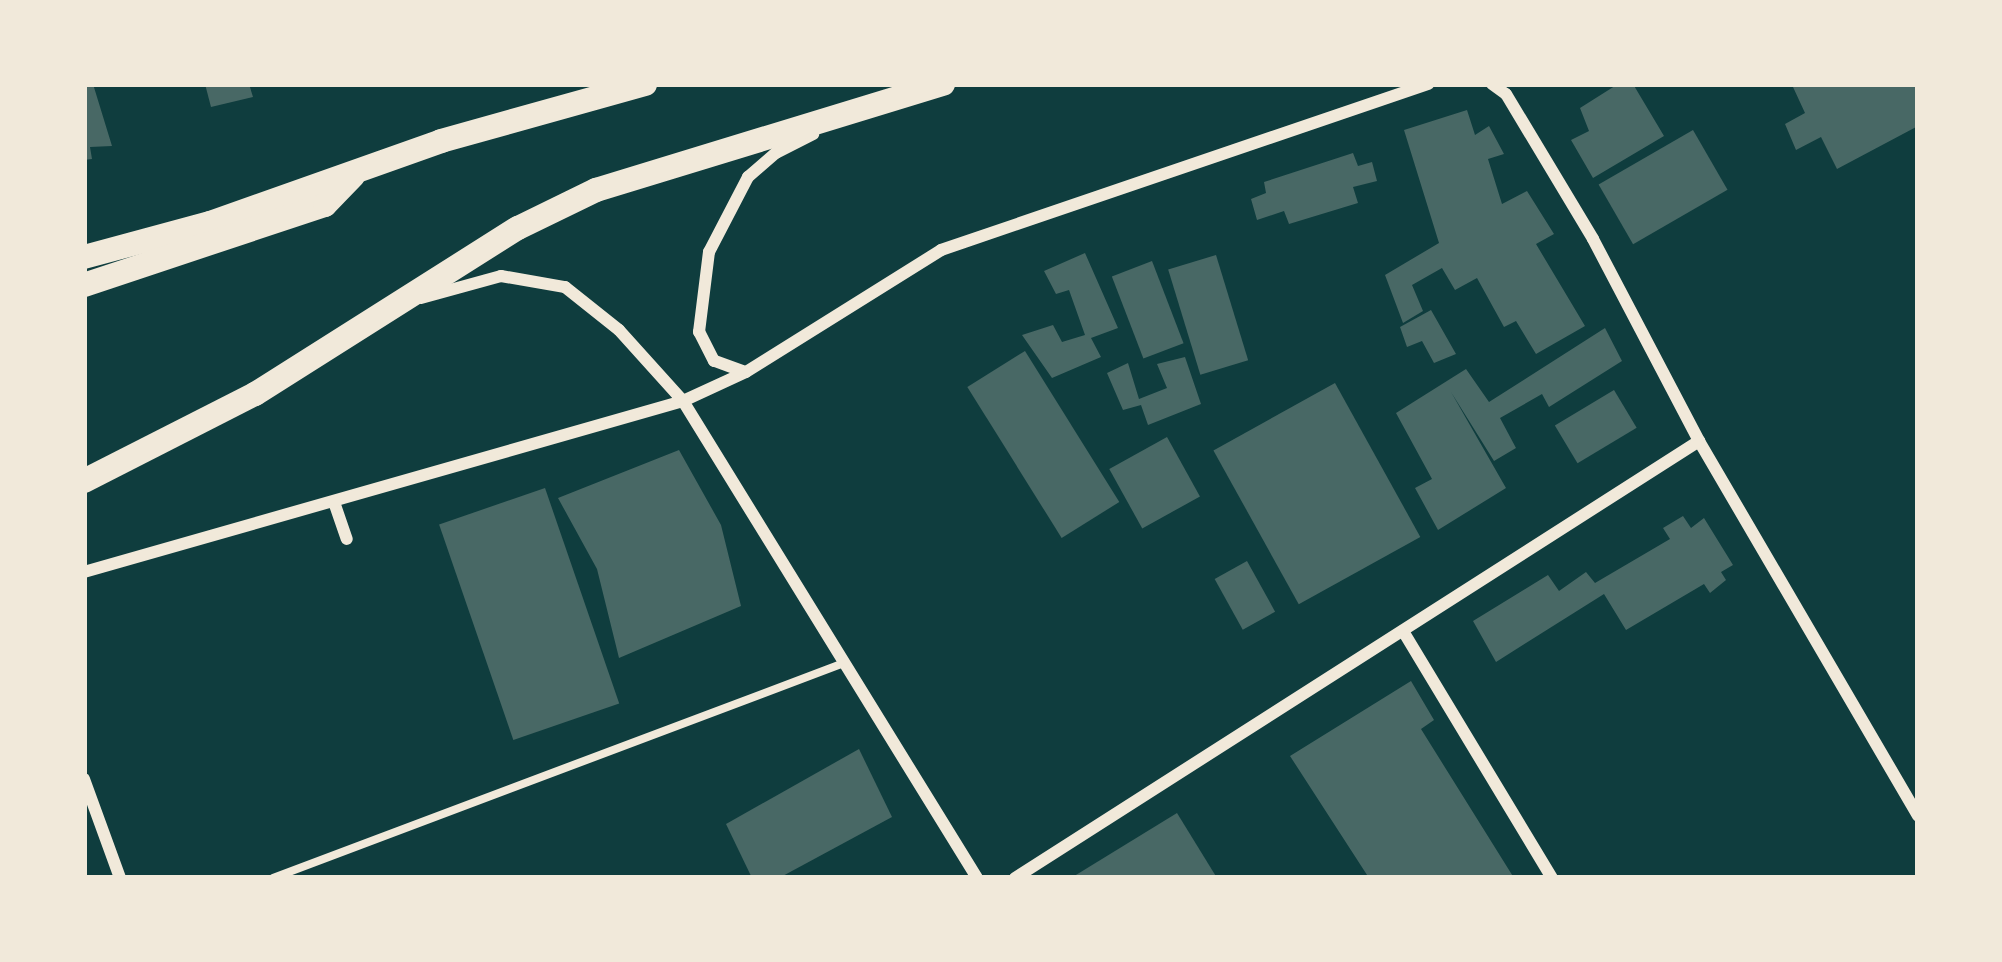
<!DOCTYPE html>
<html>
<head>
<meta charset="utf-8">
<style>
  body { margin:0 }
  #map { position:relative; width:2002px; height:962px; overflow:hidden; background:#0f3d3e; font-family:Helvetica,sans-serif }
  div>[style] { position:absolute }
  .building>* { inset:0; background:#486865; transform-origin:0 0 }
  .service>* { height:8px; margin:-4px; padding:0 4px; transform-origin:4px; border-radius:4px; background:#f1e9da }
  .minor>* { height:12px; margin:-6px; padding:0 6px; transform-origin:6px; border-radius:6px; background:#f1e9da }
  .primary>* { height:24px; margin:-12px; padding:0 12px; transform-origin:12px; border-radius:12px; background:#f1e9da }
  span { translate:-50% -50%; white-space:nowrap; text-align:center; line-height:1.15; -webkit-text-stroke:10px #f1e9da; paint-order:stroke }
  .frame { position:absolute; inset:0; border:87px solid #f1e9da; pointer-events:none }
</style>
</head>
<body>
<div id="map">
  <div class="building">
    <i style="clip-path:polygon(84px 84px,93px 84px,112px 146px,90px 147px,92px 159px,84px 160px)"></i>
    <i style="clip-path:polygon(205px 84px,249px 84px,253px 97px,211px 107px)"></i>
    <i style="clip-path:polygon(1618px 84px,1633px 84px,1664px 136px,1593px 178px,1571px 140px,1589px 131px,1580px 108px)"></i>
    <i style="clip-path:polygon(1798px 84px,1918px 84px,1918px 126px,1837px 169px,1821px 137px,1796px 150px,1785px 124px,1805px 113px,1793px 87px)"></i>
    <i style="clip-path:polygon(1467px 110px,1475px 135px,1489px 126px,1504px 154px,1488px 159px,1502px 204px,1527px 191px,1554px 234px,1536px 244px,1585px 326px,1536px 354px,1516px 321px,1504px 327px,1477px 278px,1455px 290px,1442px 268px,1412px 285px,1423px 311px,1403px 323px,1385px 275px,1439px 243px,1404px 130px)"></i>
    <i style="left:1693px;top:130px;width:69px;height:109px;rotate:60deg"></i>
    <i style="clip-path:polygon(1353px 153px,1358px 166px,1372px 162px,1377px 181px,1353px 187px,1358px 203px,1289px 224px,1284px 211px,1257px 220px,1251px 199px,1266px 193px,1264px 182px)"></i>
    <i style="clip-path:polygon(1085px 253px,1118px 328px,1091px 338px,1101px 357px,1052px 378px,1022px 335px,1053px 325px,1062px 342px,1085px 335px,1069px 290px,1056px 294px,1044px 271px)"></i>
    <i style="left:1216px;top:255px;width:110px;height:50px;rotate:73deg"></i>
    <i style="left:1152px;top:261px;width:88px;height:43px;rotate:69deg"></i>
    <i style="clip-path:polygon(1431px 310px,1456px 354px,1434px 363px,1422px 341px,1407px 347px,1400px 327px)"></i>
    <i style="clip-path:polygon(1605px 328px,1622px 361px,1549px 407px,1542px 394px,1500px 418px,1516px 448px,1494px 461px,1451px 392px,1506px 488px,1438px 530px,1415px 488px,1432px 479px,1396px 413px,1466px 369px,1489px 402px)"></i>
    <i style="left:1025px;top:351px;width:178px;height:68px;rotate:58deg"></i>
    <i style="clip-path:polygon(1185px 357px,1201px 404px,1148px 425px,1141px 405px,1123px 410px,1107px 373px,1128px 363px,1139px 399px,1167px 388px,1157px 364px)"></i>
    <i style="left:1335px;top:383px;width:176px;height:139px;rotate:61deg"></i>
    <i style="left:1614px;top:390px;width:44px;height:69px;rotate:59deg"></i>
    <i style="left:1167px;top:437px;width:68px;height:66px;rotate:61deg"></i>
    <i style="clip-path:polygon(679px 450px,721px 525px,741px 606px,619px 658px,597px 569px,558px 498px)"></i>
    <i style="left:545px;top:488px;width:228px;height:112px;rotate:71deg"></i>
    <i style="clip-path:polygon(1683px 516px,1691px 528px,1704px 518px,1733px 565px,1721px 572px,1726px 580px,1710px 593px,1704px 584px,1626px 630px,1604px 594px,1496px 662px,1473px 621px,1548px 575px,1559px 591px,1586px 572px,1595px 583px,1670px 539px,1663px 528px)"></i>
    <i style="left:1247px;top:561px;width:58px;height:37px;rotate:61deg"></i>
    <i style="clip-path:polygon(1411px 681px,1434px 720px,1421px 729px,1514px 878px,1369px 878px,1290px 756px)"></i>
    <i style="clip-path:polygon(859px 749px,892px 817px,779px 878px,752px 878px,726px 824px)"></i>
    <i style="clip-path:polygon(1177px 813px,1217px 878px,1071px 878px)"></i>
  </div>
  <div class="service">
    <i style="left:273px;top:878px;width:610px;rotate:-20.63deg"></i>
  </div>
  <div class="minor">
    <i style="left:1492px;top:84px;width:17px;rotate:36deg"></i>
    <i style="left:1506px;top:94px;width:169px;rotate:59deg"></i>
    <i style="left:1593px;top:239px;width:228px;rotate:62.3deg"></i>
    <i style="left:1699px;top:441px;width:434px;rotate:59.7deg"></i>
    <i style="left:421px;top:298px;width:83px;rotate:-15.4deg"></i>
    <i style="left:501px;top:276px;width:65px;rotate:9.8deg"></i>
    <i style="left:565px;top:287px;width:69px;rotate:38.5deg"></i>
    <i style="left:619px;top:330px;width:96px;rotate:48deg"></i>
    <i style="left:683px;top:401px;width:560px;rotate:58.35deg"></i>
    <i style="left:745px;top:372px;width:33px;rotate:-160deg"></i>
    <i style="left:714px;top:361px;width:33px;rotate:-117deg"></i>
    <i style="left:699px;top:332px;width:81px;rotate:-82.9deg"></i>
    <i style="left:709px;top:252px;width:85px;rotate:-62.5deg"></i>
    <i style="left:748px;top:177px;width:37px;rotate:-41deg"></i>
    <i style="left:776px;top:153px;width:42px;rotate:-27.2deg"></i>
    <i style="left:334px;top:502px;width:39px;rotate:71deg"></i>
    <i style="left:84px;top:572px;width:623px;rotate:-15.93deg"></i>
    <i style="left:683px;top:401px;width:69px;rotate:-24.7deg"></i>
    <i style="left:746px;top:372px;width:230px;rotate:-32deg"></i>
    <i style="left:941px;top:250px;width:515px;rotate:-18.82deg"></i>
    <i style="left:1403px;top:631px;width:288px;rotate:58.9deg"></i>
    <i style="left:84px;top:779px;width:105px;rotate:70deg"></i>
    <i style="left:1015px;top:878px;width:812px;rotate:-32.57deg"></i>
  </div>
  <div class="primary">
    <i style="left:84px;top:257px;width:131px;rotate:-15.1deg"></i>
    <i style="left:210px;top:223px;width:245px;rotate:-19.5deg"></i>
    <i style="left:441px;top:141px;width:212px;rotate:-15.6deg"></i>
    <i style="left:84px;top:285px;width:254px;rotate:-18.4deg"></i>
    <i style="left:325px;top:205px;width:40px;rotate:-46deg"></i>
    <i style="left:84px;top:481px;width:192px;rotate:-27deg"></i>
    <i style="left:255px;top:394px;width:311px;rotate:-32.3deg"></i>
    <i style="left:518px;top:228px;width:87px;rotate:-26deg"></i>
    <i style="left:596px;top:190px;width:363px;rotate:-17deg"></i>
  </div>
  <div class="frame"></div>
</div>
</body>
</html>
